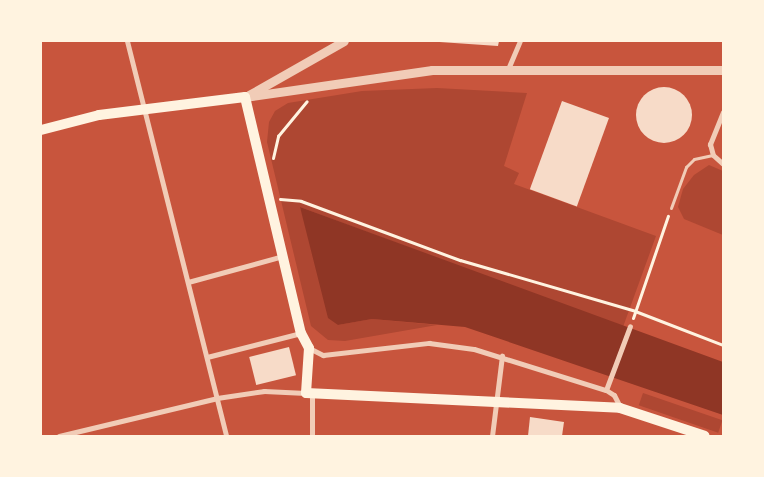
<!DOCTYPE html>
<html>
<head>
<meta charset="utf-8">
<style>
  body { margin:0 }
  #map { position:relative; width:764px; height:477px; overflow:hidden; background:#c8553d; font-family:Mulish,sans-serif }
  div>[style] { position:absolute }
  .green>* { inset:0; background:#ae4732; transform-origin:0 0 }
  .water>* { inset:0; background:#8f3625 }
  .building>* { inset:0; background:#f7dbc8; transform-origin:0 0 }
  .round { border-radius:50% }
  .path>* { height:3px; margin:-1.5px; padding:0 1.5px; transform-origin:1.5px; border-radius:1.5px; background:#fff3e0 }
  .service>* { height:3px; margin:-1.5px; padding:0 1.5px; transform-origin:1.5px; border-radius:1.5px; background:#f1ccb7 }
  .minor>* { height:5px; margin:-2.5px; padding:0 2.5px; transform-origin:2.5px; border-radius:2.5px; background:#f1ccb7 }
  .tertiary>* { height:9px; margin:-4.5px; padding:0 4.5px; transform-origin:4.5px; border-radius:4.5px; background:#f1ccb7 }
  .secondary>* { height:10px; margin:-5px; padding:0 5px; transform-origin:5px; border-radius:5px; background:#fff3e0 }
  span { translate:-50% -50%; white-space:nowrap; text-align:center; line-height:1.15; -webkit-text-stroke:4.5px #fff3e0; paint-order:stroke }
  .frame { position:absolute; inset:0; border:42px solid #fff3e0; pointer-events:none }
</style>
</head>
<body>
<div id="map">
  <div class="green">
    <i style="clip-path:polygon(437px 88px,527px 93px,504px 166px,519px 173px,514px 184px,656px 236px,623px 327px,300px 207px,338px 325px,372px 319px,437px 325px,345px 341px,328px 340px,311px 326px,267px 142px,269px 122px,275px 111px,288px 103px,362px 91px)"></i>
    <i style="clip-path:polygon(709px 165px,723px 171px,723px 235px,684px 219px,678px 207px,683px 189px,694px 175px)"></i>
    <i style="left:643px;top:393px;width:84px;height:13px;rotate:19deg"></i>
  </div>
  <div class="water">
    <i style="clip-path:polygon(300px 207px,723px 362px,723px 415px,465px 327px,372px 319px,338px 325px,328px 318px)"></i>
  </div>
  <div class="building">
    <i style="clip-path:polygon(425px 41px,499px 41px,498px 46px)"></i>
    <i class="round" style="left:636px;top:87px;width:56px;height:56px"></i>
    <i style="left:562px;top:101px;width:50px;height:94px;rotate:20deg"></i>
    <i style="left:289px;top:347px;width:29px;height:41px;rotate:76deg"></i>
    <i style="clip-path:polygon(530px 417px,564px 422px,562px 436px,528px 436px)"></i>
  </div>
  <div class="path">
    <i style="left:273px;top:158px;width:23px;rotate:-77deg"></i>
    <i style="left:278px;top:136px;width:45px;rotate:-50.4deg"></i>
    <i style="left:280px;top:199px;width:21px;rotate:5deg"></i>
    <i style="left:301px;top:201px;width:170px;rotate:20.4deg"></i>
    <i style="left:460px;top:260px;width:182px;rotate:16.2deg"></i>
    <i style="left:635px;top:311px;width:94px;rotate:21.1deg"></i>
    <i style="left:633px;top:318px;width:108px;rotate:-71.1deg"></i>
  </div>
  <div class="service">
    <i style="left:671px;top:208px;width:44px;rotate:-69.9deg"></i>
    <i style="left:686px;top:167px;width:11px;rotate:-45deg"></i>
    <i style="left:694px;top:159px;width:19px;rotate:-12deg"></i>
  </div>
  <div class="minor">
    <i style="left:127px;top:41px;width:407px;rotate:75.9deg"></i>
    <i style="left:508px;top:69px;width:30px;rotate:-67deg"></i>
    <i style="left:723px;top:112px;width:35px;rotate:112deg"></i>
    <i style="left:710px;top:144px;width:11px;rotate:75deg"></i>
    <i style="left:713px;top:155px;width:13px;rotate:42deg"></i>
    <i style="left:188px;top:282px;width:98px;rotate:-15.3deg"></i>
    <i style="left:309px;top:348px;width:16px;rotate:27deg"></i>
    <i style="left:323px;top:355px;width:107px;rotate:-6.5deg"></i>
    <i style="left:429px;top:343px;width:45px;rotate:7.6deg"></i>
    <i style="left:474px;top:349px;width:138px;rotate:17.3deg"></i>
    <i style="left:606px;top:390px;width:9px;rotate:32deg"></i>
    <i style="left:614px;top:395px;width:13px;rotate:63deg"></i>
    <i style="left:207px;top:357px;width:97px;rotate:-14.3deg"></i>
    <i style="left:606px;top:390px;width:68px;rotate:-69.4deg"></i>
    <i style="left:312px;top:394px;width:42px;rotate:90deg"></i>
    <i style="left:59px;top:436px;width:163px;rotate:-13.5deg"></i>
    <i style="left:217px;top:398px;width:48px;rotate:-8.5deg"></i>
    <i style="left:264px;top:391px;width:42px;rotate:2.7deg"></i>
    <i style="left:492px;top:436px;width:81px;rotate:-82.9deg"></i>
  </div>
  <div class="tertiary">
    <i style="left:249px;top:95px;width:109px;rotate:-29.6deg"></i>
    <i style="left:245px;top:97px;width:189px;rotate:-8.2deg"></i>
    <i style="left:432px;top:70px;width:291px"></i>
  </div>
  <div class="secondary">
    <i style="left:41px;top:130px;width:60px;rotate:-14.5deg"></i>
    <i style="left:99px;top:115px;width:147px;rotate:-7deg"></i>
    <i style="left:245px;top:97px;width:243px;rotate:76.7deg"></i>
    <i style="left:301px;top:333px;width:17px;rotate:62deg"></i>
    <i style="left:309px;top:348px;width:45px;rotate:93.8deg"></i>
    <i style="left:306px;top:393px;width:314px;rotate:2.7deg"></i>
    <i style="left:620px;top:408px;width:89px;rotate:18.2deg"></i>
  </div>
  <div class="frame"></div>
</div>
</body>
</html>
